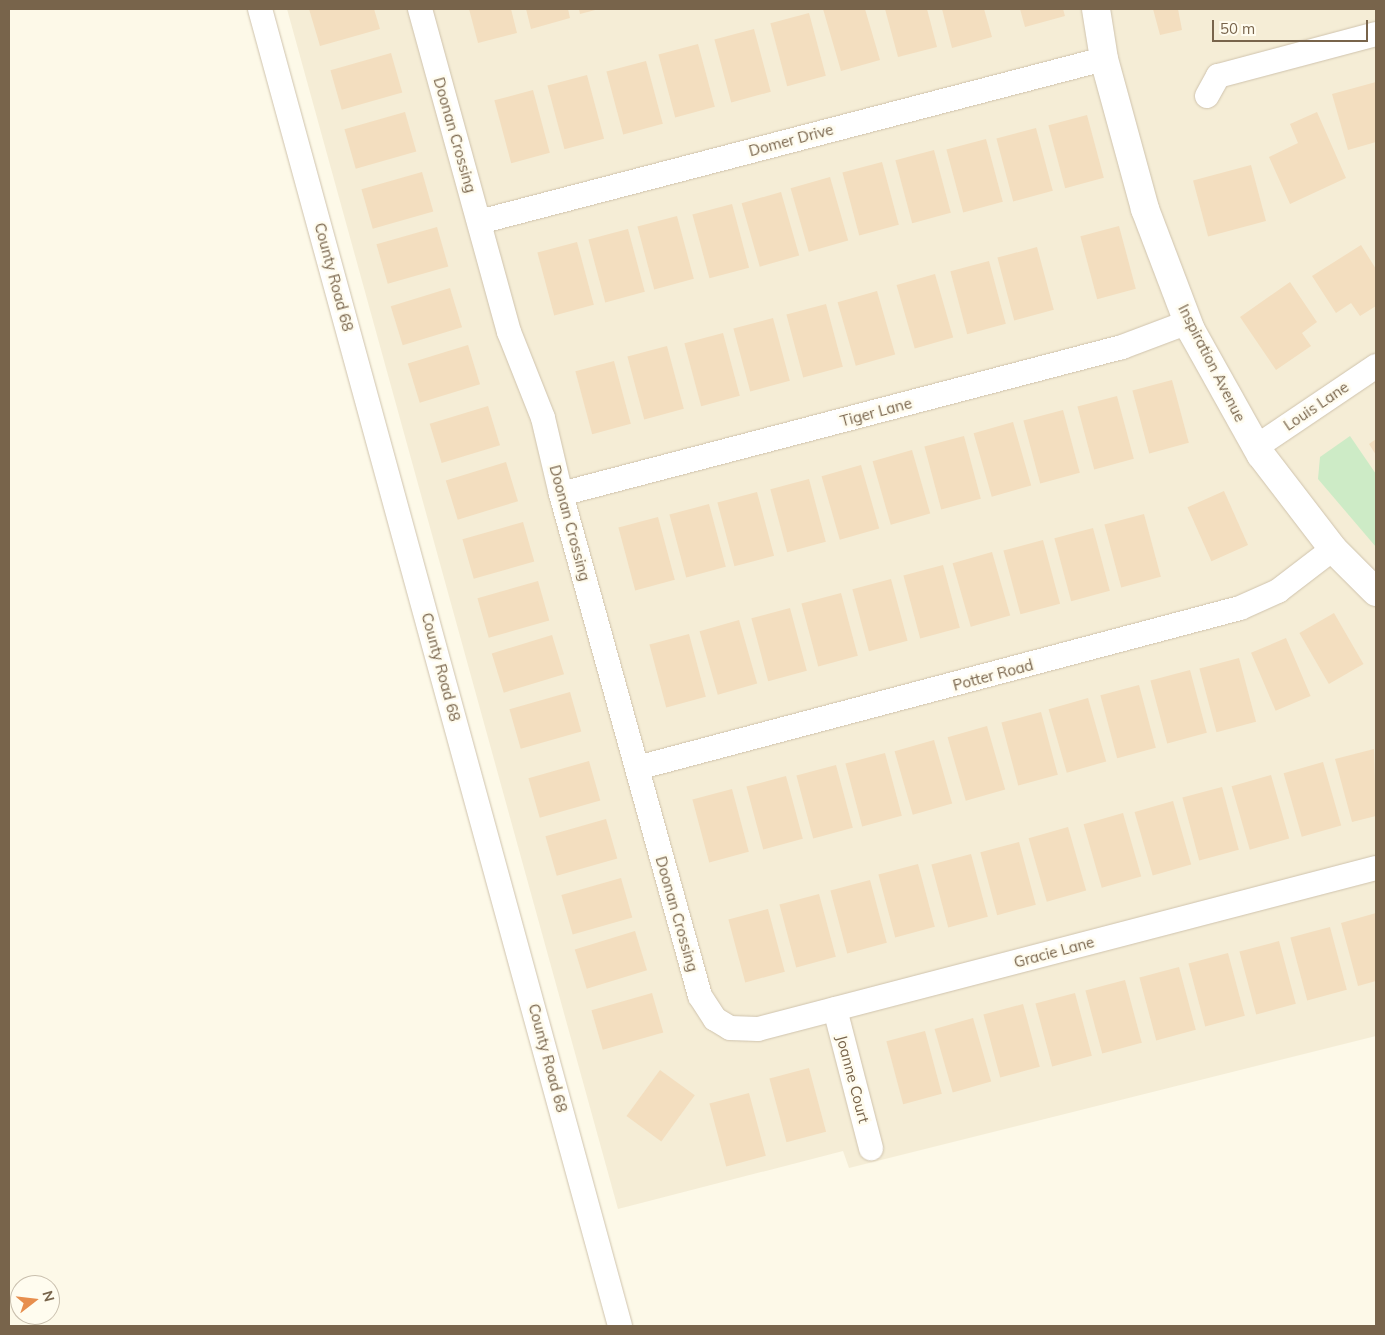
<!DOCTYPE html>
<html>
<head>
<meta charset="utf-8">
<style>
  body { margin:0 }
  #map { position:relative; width:1385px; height:1335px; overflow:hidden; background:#fdf9e8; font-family:Mulish,sans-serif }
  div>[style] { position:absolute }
  .residential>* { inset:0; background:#f5edd6 }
  .green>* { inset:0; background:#cdebc6 }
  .building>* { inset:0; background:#f3debf; transform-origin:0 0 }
  .roads { filter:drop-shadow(0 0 1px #cfc3ad) drop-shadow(0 0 1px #cfc3ad) }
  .minor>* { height:24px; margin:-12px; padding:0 12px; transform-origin:12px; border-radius:12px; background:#fff }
  .tertiary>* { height:28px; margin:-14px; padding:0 14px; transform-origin:14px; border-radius:14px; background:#fff }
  span { translate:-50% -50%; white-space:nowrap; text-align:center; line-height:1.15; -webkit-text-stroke:5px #fffcef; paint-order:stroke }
  .street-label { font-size:15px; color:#78644b }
  .frame { position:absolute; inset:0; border:10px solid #78644b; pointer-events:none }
  .north { position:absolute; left:10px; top:1275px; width:50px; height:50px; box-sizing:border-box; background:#fffcef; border:1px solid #c9bfad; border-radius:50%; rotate:74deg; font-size:14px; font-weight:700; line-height:20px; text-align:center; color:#78644b }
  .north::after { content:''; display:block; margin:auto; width:18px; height:22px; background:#e78e4d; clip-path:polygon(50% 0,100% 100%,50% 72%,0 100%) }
  .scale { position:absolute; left:1212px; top:20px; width:156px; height:22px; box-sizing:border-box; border:2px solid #78644b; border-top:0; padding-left:6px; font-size:15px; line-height:18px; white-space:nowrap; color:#78644b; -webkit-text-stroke:4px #fffcef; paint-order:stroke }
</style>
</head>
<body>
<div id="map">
  <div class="residential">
    <i style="clip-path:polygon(287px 9px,1376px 9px,1376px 1036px,849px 1168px,843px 1151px,618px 1209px)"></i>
  </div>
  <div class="green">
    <i style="clip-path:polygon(1350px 436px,1376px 474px,1376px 547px,1318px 479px,1320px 457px)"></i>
  </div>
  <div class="building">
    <i style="clip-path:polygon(309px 9px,374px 9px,380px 29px,320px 46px)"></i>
    <i style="clip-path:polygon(469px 9px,511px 9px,517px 33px,478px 43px)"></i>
    <i style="clip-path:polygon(526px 9px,568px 9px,570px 18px,531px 29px)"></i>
    <i style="clip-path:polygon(579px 9px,599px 9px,580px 14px)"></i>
    <i style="clip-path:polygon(823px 9px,865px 9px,880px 60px,841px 71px)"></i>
    <i style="clip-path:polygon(885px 9px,927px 9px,937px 47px,898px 57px)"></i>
    <i style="clip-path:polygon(942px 9px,984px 9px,992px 37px,952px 48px)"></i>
    <i style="clip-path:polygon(1020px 9px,1063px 9px,1065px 16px,1025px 27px)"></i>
    <i style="clip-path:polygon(1153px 9px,1178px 9px,1182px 30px,1160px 35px)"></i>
    <i style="left:809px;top:13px;width:65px;height:40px;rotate:75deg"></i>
    <i style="left:754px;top:29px;width:65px;height:41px;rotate:75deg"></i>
    <i style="left:698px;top:44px;width:65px;height:41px;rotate:75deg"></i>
    <i style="left:391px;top:53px;width:41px;height:63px;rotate:74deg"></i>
    <i style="left:646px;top:61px;width:65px;height:41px;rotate:75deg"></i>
    <i style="left:587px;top:75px;width:66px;height:41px;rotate:75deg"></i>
    <i style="clip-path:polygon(1376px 82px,1376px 142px,1348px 150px,1332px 94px)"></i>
    <i style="left:533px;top:90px;width:65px;height:40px;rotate:75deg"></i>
    <i style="left:405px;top:112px;width:41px;height:63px;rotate:74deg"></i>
    <i style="clip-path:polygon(1317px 112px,1346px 178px,1290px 204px,1269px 157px,1298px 143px,1290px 124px)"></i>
    <i style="left:1087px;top:115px;width:65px;height:40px;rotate:75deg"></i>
    <i style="left:1036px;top:128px;width:65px;height:41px;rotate:75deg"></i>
    <i style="left:986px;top:139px;width:65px;height:41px;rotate:75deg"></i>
    <i style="left:934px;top:150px;width:65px;height:40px;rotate:75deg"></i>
    <i style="left:882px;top:162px;width:65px;height:41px;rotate:75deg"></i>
    <i style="left:1251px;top:165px;width:58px;height:60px;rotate:75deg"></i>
    <i style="left:422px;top:172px;width:41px;height:63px;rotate:74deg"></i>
    <i style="left:830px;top:177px;width:66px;height:41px;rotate:74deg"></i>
    <i style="left:781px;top:192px;width:66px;height:41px;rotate:74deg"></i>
    <i style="left:732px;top:204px;width:66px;height:41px;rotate:75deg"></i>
    <i style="left:677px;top:216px;width:65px;height:41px;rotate:75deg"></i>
    <i style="left:1119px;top:226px;width:65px;height:40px;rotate:75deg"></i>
    <i style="left:437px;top:227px;width:41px;height:63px;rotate:74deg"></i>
    <i style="left:628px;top:229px;width:65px;height:41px;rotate:75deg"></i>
    <i style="left:577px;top:242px;width:65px;height:41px;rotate:75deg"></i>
    <i style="clip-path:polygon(1361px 245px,1376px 269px,1376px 306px,1360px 316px,1351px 303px,1336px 313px,1312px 276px)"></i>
    <i style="left:1037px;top:247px;width:65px;height:41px;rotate:75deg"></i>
    <i style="left:989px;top:261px;width:65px;height:40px;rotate:75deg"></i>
    <i style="left:935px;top:274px;width:66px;height:40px;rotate:74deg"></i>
    <i style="clip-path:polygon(1290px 282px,1317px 322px,1302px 333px,1311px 346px,1276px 370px,1240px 317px)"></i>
    <i style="left:450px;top:288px;width:41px;height:62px;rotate:73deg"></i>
    <i style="left:877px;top:291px;width:66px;height:41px;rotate:74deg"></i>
    <i style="left:826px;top:304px;width:65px;height:41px;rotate:75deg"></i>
    <i style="left:773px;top:318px;width:65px;height:41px;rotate:75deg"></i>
    <i style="left:723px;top:333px;width:65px;height:40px;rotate:75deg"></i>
    <i style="left:468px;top:345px;width:41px;height:63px;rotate:73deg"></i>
    <i style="left:667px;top:346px;width:65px;height:41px;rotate:75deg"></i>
    <i style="left:614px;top:361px;width:65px;height:40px;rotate:75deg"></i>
    <i style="left:1172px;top:380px;width:65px;height:41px;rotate:75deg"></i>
    <i style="left:1117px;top:396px;width:65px;height:41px;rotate:75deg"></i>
    <i style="left:488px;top:406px;width:41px;height:61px;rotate:73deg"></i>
    <i style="left:1063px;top:410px;width:65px;height:41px;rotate:75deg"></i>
    <i style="left:1013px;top:422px;width:66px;height:41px;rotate:74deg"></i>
    <i style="left:964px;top:436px;width:65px;height:41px;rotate:75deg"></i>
    <i style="clip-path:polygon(1376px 439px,1376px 455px,1369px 444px)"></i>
    <i style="left:912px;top:450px;width:66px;height:41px;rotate:74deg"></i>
    <i style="left:506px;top:462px;width:41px;height:63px;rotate:73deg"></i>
    <i style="left:861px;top:465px;width:66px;height:41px;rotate:74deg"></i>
    <i style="left:809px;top:479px;width:65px;height:40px;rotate:75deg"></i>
    <i style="left:1224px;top:491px;width:59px;height:40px;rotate:66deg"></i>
    <i style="left:757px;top:492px;width:66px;height:41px;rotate:75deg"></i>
    <i style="left:709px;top:504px;width:65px;height:41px;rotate:75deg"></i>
    <i style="left:1144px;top:514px;width:65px;height:41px;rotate:75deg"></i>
    <i style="left:658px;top:517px;width:65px;height:41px;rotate:75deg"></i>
    <i style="left:523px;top:522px;width:41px;height:63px;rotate:74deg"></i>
    <i style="left:1093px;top:528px;width:65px;height:40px;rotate:75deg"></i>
    <i style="left:1043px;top:540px;width:66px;height:41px;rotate:75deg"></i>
    <i style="left:992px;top:552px;width:66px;height:41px;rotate:74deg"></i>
    <i style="left:943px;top:565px;width:65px;height:41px;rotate:75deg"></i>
    <i style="left:891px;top:579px;width:64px;height:40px;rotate:75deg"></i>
    <i style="left:538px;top:581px;width:41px;height:63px;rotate:74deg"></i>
    <i style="left:841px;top:593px;width:65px;height:41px;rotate:75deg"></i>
    <i style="left:790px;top:608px;width:65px;height:40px;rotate:75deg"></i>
    <i style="left:1334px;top:613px;width:59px;height:40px;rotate:60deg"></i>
    <i style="left:739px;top:620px;width:66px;height:41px;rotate:74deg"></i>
    <i style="left:689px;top:634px;width:65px;height:41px;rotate:75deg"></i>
    <i style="left:552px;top:635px;width:41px;height:63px;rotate:73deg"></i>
    <i style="left:1286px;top:638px;width:63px;height:38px;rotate:67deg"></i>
    <i style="left:1239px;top:658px;width:66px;height:41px;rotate:75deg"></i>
    <i style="left:1190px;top:670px;width:65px;height:41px;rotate:75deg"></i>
    <i style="left:1139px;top:685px;width:65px;height:40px;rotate:75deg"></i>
    <i style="left:570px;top:692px;width:41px;height:63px;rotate:74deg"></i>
    <i style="left:1088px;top:698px;width:66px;height:41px;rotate:74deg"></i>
    <i style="left:1041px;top:712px;width:65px;height:41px;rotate:75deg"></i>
    <i style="left:987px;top:726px;width:66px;height:41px;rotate:74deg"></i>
    <i style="left:934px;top:740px;width:66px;height:41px;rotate:74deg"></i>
    <i style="clip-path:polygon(1374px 749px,1376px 816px,1352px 822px,1335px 759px)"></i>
    <i style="left:885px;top:753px;width:65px;height:41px;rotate:75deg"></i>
    <i style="left:589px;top:761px;width:41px;height:63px;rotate:74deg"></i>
    <i style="left:1323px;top:762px;width:66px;height:41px;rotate:74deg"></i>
    <i style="left:836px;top:765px;width:65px;height:41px;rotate:75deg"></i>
    <i style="left:1271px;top:775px;width:66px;height:41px;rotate:74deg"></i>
    <i style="left:786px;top:776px;width:65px;height:41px;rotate:75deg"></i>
    <i style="left:1222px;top:787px;width:65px;height:41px;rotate:75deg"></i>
    <i style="left:732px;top:789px;width:65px;height:41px;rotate:75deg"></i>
    <i style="left:1173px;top:801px;width:66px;height:40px;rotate:74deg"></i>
    <i style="left:1123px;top:813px;width:66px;height:41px;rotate:74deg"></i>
    <i style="left:606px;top:819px;width:41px;height:63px;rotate:74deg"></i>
    <i style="left:1068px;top:827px;width:66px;height:41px;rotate:74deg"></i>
    <i style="left:1019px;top:842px;width:65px;height:40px;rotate:75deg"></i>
    <i style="left:971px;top:854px;width:65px;height:41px;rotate:75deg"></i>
    <i style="left:918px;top:864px;width:65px;height:41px;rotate:75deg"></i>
    <i style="left:621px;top:878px;width:41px;height:62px;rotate:74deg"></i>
    <i style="left:870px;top:880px;width:65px;height:41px;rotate:75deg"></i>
    <i style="left:819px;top:894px;width:65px;height:41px;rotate:75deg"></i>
    <i style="left:768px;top:909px;width:65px;height:41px;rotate:75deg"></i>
    <i style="clip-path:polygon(1376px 913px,1376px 981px,1358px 986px,1341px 923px)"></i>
    <i style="left:1330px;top:927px;width:65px;height:41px;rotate:75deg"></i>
    <i style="left:635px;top:931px;width:41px;height:63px;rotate:73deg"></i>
    <i style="left:1279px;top:941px;width:65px;height:41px;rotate:75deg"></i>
    <i style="left:1228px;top:953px;width:65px;height:41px;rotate:75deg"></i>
    <i style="left:1179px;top:967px;width:65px;height:41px;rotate:75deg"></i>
    <i style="left:1125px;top:980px;width:65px;height:41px;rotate:75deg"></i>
    <i style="left:652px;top:993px;width:41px;height:63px;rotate:74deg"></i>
    <i style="left:1075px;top:993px;width:65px;height:41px;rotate:75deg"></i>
    <i style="left:1023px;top:1004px;width:65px;height:41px;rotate:75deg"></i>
    <i style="left:973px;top:1018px;width:66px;height:40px;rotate:74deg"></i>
    <i style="left:925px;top:1031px;width:65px;height:40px;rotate:75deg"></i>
    <i style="left:809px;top:1068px;width:66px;height:41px;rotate:75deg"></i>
    <i style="left:660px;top:1070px;width:43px;height:57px;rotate:36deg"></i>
    <i style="left:749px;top:1093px;width:65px;height:41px;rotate:75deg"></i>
  </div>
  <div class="roads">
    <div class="minor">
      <i style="left:260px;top:9px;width:1365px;rotate:74.71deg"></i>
      <i style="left:420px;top:9px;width:335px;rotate:74.6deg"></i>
      <i style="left:509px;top:332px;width:92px;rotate:68.4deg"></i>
      <i style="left:543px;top:418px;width:78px;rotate:76.7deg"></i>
      <i style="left:561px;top:494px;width:521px;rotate:74.52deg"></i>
      <i style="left:700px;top:996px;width:27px;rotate:57deg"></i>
      <i style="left:715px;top:1019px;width:17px;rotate:31deg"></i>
      <i style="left:730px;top:1028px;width:28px;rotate:2deg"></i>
      <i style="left:758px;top:1029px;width:639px;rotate:-14.6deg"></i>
      <i style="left:1207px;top:96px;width:23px;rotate:-61deg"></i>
      <i style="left:1218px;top:76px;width:163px;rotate:-14.9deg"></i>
      <i style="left:479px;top:222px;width:646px;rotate:-14.62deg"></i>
      <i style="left:1256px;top:447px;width:145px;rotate:-34deg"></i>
      <i style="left:561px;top:494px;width:580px;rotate:-14.68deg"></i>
      <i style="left:1122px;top:347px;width:71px;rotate:-20.7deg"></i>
      <i style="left:637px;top:768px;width:624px;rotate:-14.86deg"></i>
      <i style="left:1240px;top:608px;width:42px;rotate:-24.1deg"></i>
      <i style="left:1278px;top:591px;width:69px;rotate:-37.4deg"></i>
      <i style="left:835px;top:1009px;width:144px;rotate:75.5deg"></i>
    </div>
    <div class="tertiary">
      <i style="left:1096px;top:9px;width:51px;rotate:80.9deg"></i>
      <i style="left:1104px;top:59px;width:156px;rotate:74.7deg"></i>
      <i style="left:1145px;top:209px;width:129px;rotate:69.2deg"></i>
      <i style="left:1191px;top:330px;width:143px;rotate:60.8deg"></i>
      <i style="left:1261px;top:455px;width:118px;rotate:52.5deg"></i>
      <i style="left:1333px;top:549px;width:61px;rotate:45deg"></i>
    </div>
  </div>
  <div class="street-label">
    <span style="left:455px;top:135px;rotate:74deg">Doonan Crossing</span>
    <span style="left:791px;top:140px;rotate:-15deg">Domer Drive</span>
    <span style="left:334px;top:277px;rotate:75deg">County Road 68</span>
    <span style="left:1212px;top:363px;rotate:63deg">Inspiration Avenue</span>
    <span style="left:1316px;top:406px;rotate:-34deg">Louis Lane</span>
    <span style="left:876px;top:412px;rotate:-15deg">Tiger Lane</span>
    <span style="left:570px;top:523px;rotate:75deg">Doonan Crossing</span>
    <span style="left:441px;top:667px;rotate:75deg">County Road 68</span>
    <span style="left:993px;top:675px;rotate:-15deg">Potter Road</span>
    <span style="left:677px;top:914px;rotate:74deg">Doonan Crossing</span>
    <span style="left:1054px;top:952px;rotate:-15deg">Gracie Lane</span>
    <span style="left:548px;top:1058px;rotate:75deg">County Road 68</span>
    <span style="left:853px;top:1079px;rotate:75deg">Joanne Court</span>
  </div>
  <div class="frame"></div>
  <div class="north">N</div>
  <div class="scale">50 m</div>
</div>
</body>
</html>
